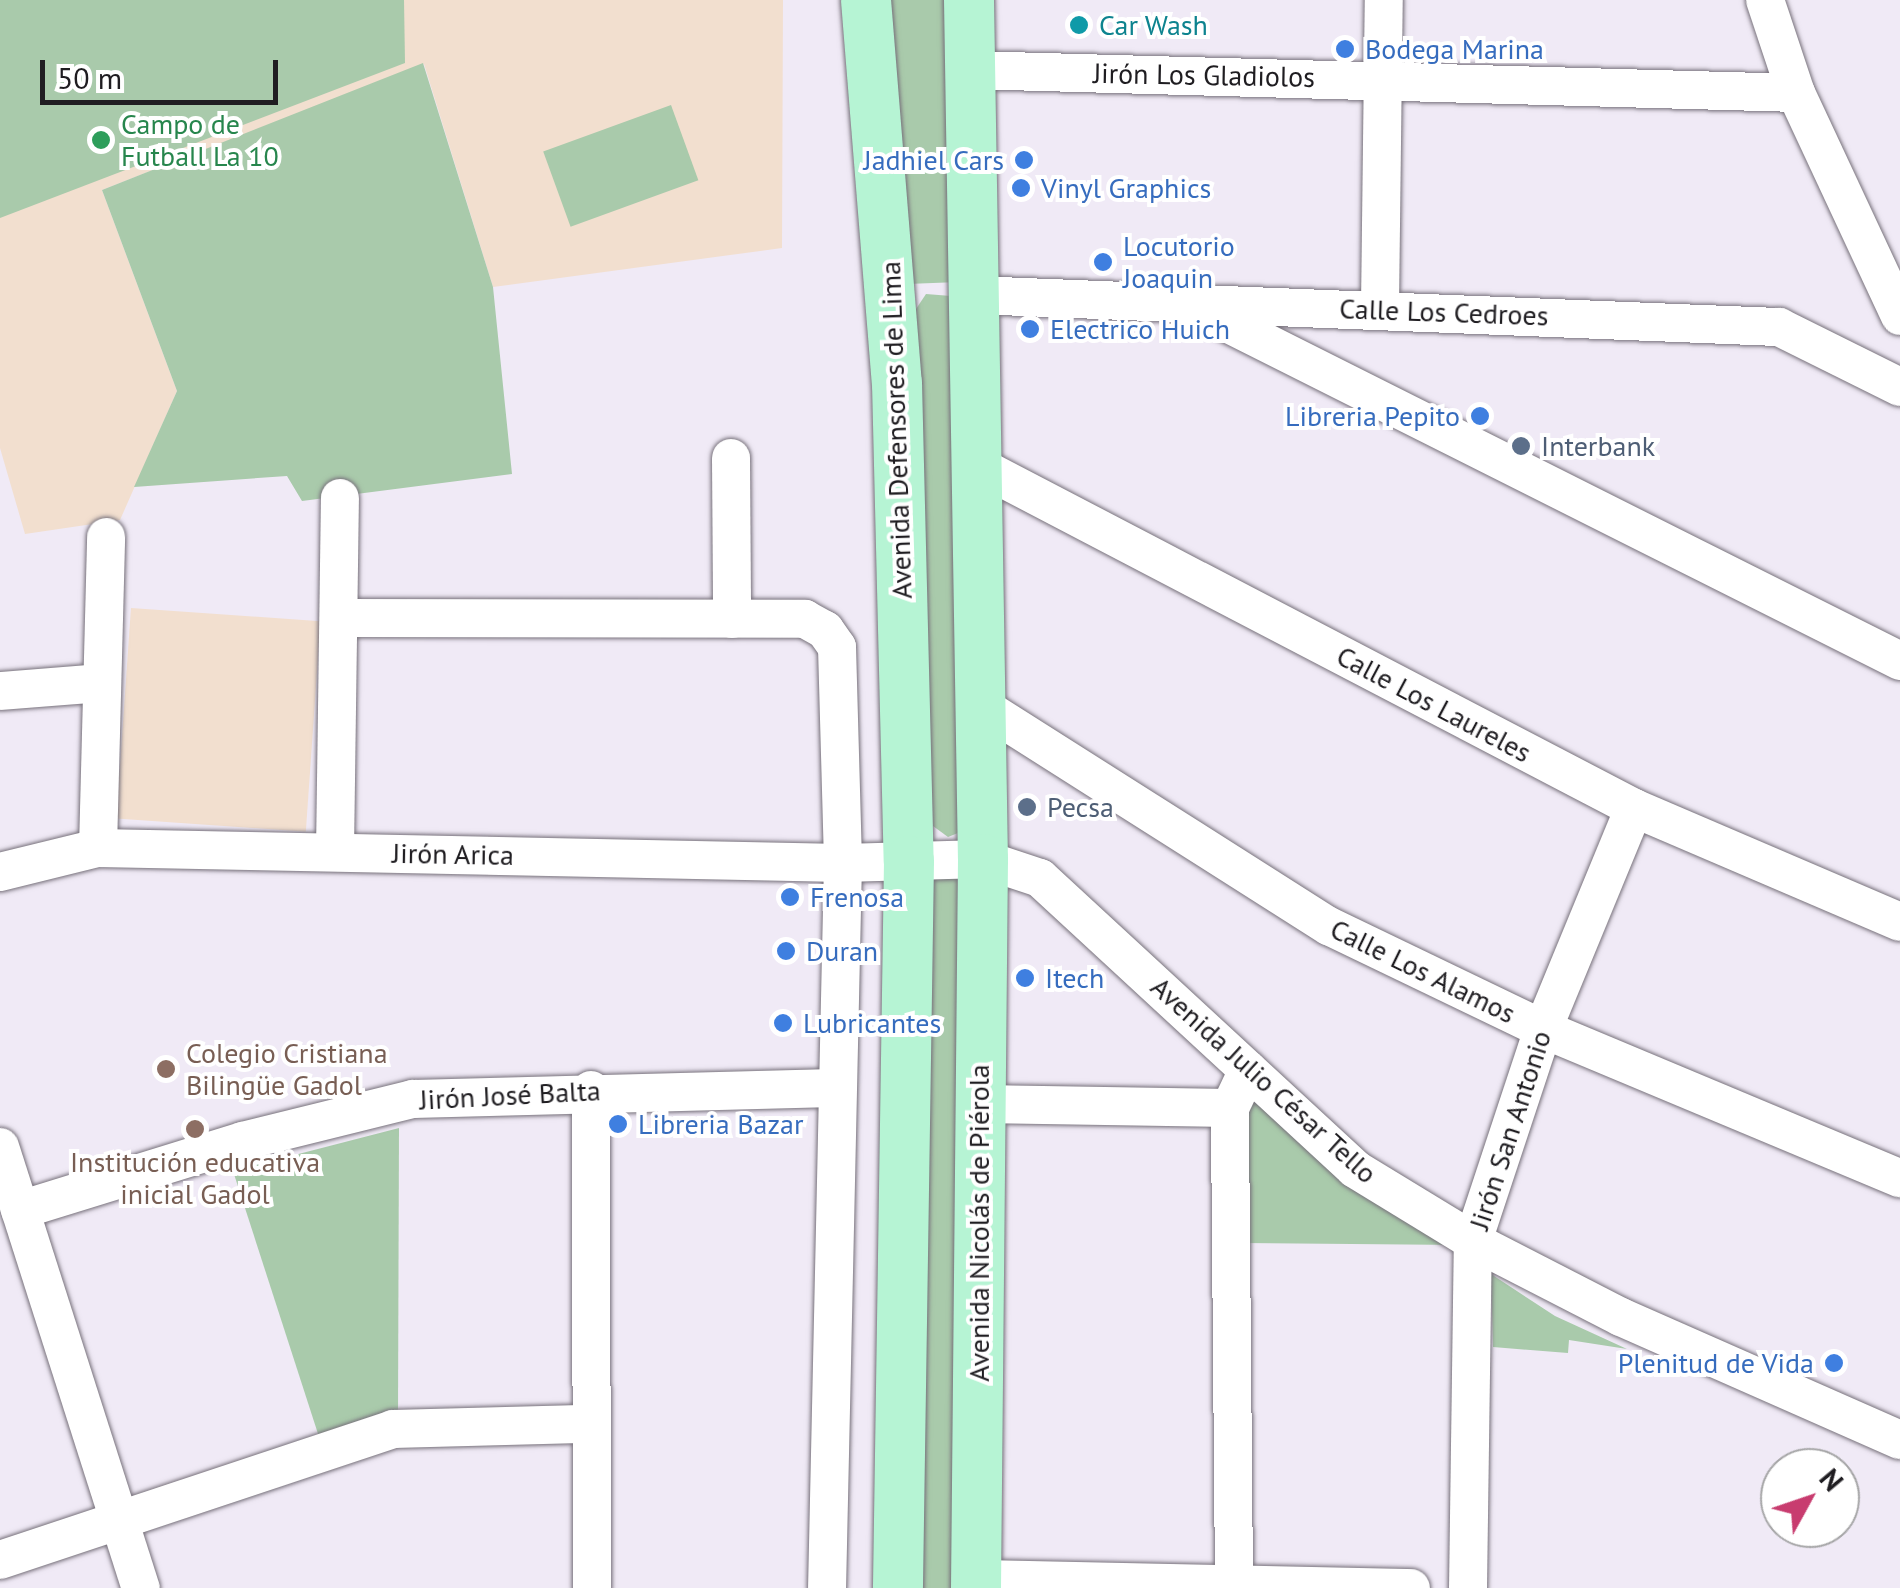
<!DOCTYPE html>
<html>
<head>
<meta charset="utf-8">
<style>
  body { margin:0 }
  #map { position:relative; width:1900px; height:1588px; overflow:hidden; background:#f0eaf6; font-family:"PT Sans",sans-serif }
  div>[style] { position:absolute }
  .education>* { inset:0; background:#f2dfcf; transform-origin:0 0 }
  .green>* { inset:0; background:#a9caab; transform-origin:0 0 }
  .roads { filter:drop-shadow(0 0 2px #77717b) drop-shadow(0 0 2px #77717b) }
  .minor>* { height:38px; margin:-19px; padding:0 19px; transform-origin:19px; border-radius:19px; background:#fff }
  .major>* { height:50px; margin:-25px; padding:0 25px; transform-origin:25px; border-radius:25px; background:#b6f4d4 }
  .dots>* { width:28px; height:28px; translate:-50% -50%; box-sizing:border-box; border:5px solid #fff; border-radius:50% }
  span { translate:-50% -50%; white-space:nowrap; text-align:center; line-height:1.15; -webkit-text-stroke:8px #fff; paint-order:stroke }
  .culture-label { font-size:28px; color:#0d838f }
  .left { translate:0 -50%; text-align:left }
  .shop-label { font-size:28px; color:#366cbe }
  .right { translate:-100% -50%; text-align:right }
  .street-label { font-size:28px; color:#1f1d21 }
  .leisure-label { font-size:28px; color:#27864d }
  .service-label { font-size:28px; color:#4e5e75 }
  .education-label { font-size:28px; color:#785e54 }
  .north { position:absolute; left:1760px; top:1448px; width:100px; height:100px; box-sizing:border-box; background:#fff; border:2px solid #a5a5a6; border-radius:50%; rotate:50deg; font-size:28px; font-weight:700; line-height:40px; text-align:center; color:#1f1d21 }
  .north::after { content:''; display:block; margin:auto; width:35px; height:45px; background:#c83c6f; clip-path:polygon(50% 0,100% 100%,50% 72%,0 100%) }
  .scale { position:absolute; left:40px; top:60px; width:238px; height:45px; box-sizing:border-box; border:5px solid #1f1d21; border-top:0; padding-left:12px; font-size:30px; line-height:35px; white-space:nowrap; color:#1f1d21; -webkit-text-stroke:8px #fff; paint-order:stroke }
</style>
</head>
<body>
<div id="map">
  <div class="education">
    <i style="clip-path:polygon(0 0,783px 0,782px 248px,493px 287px,424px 64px,102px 190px,177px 391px,120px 520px,25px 534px,0 448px)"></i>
    <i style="left:131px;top:608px;width:190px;height:211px;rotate:4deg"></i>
  </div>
  <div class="green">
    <i style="clip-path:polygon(0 0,404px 0,405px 63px,0 218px)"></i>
    <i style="clip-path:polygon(888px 0,958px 0,959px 282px,907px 284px)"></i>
    <i style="clip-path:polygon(423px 63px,493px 287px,512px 474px,302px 501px,287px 476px,134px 487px,177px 391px,102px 190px)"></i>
    <i style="left:671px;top:105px;width:80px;height:136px;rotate:70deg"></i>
    <i style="clip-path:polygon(926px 294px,951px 296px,963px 831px,948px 837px,933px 826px,914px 312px)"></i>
    <i style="clip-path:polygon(951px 875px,959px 880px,967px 1588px,912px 1588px,931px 877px)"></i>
    <i style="clip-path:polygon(1254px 1091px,1461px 1245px,1242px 1243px,1244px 1134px)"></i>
    <i style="clip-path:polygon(399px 1128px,398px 1414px,320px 1440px,233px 1171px)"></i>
    <i style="clip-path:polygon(1491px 1274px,1555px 1316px,1627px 1349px,1569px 1340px,1568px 1353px,1493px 1347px)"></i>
  </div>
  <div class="roads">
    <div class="minor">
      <i style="left:1765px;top:0;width:98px;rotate:71.6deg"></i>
      <i style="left:1796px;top:93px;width:246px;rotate:65deg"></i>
      <i style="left:970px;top:70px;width:826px;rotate:1.59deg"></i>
      <i style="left:974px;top:295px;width:806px;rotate:2.28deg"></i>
      <i style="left:1779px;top:327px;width:135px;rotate:26.4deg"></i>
      <i style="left:1380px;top:307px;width:307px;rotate:-89.3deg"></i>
      <i style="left:1205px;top:312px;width:778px;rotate:26.66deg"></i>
      <i style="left:731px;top:458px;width:161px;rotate:89.6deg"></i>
      <i style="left:977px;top:465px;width:741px;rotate:27.57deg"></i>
      <i style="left:1634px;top:808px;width:289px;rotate:23.2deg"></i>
      <i style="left:339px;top:618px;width:466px;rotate:0.1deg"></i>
      <i style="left:805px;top:619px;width:23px;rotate:29deg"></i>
      <i style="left:825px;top:630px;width:21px;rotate:55deg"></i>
      <i style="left:837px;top:647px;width:216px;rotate:88.4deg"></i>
      <i style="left:843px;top:863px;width:725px;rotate:91.26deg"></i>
      <i style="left:0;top:691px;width:102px;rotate:-4.5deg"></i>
      <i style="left:977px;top:703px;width:417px;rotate:32.4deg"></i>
      <i style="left:1329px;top:926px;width:237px;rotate:25.7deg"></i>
      <i style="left:1543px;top:1029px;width:387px;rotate:22.7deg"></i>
      <i style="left:98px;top:848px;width:311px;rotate:-88.5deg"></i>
      <i style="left:335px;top:852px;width:354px;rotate:-89.2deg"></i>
      <i style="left:0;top:872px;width:101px;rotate:-13.8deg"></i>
      <i style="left:98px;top:848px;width:745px;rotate:1.15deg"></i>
      <i style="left:843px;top:863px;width:140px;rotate:-1.6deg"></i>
      <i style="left:983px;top:859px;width:60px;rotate:18.4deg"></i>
      <i style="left:1040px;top:878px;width:429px;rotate:42.7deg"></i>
      <i style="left:1355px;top:1169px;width:138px;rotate:31.4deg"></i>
      <i style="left:1473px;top:1241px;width:166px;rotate:27.2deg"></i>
      <i style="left:1621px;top:1317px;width:305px;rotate:23.8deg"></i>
      <i style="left:591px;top:1090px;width:498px;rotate:89.9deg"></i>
      <i style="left:980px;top:1104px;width:250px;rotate:0.9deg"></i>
      <i style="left:0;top:1147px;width:463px;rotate:72.3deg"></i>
      <i style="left:20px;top:1210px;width:233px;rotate:-17.2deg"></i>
      <i style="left:243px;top:1141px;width:175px;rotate:-13.9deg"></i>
      <i style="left:413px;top:1099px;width:421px;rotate:-1.5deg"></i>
      <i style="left:0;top:1560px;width:414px;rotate:-18.4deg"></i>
      <i style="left:393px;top:1429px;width:197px;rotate:-1.5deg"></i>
      <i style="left:977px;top:1579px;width:434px;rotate:1.2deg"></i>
      <i style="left:1234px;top:1583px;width:475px;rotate:-90.5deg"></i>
      <i style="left:1230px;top:1108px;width:42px;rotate:-64.7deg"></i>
      <i style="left:1468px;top:1588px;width:347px;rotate:-89.2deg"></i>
      <i style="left:1473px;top:1241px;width:223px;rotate:-71.7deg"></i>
      <i style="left:1543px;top:1029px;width:239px;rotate:-67.6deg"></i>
    </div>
    <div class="major">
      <i style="left:866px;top:0;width:384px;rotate:85.4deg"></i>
      <i style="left:897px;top:383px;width:478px;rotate:88.6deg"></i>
      <i style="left:909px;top:861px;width:727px;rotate:90.87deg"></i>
      <i style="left:969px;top:0;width:859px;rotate:89.07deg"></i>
      <i style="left:983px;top:859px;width:729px;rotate:90.55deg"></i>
    </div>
  </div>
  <div class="dots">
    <i style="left:1079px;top:25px;background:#0f9aa8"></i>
    <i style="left:1345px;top:49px;background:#3f7fe0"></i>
    <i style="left:101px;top:140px;background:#2e9e5b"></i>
    <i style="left:1024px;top:160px;background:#3f7fe0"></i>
    <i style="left:1021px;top:188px;background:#3f7fe0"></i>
    <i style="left:1103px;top:262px;background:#3f7fe0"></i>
    <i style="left:1030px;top:329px;background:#3f7fe0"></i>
    <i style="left:1480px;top:416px;background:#3f7fe0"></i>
    <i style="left:1521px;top:446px;background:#5c6f8a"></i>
    <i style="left:1027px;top:807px;background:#5c6f8a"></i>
    <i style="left:790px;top:897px;background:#3f7fe0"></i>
    <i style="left:786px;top:951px;background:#3f7fe0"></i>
    <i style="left:1025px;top:978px;background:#3f7fe0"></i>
    <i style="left:783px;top:1023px;background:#3f7fe0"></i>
    <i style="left:166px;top:1069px;background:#8d6e63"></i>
    <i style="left:618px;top:1124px;background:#3f7fe0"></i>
    <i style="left:195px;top:1129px;background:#8d6e63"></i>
    <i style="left:1834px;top:1363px;background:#3f7fe0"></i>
  </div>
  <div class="culture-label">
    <span class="left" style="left:1099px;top:25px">Car Wash</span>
  </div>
  <div class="shop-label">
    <span class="left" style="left:1365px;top:49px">Bodega Marina</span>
    <span class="right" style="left:1004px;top:160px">Jadhiel Cars</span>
    <span class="left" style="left:1041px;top:188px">Vinyl Graphics</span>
    <span class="left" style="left:1123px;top:262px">Locutorio<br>Joaquin</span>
    <span class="left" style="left:1050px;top:329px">Electrico Huich</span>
    <span class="right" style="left:1460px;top:416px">Libreria Pepito</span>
    <span class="left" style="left:810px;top:897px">Frenosa</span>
    <span class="left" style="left:806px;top:951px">Duran</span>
    <span class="left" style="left:1045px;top:978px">Itech</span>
    <span class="left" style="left:803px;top:1023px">Lubricantes</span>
    <span class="left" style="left:638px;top:1124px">Libreria Bazar</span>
    <span class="right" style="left:1814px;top:1363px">Plenitud de Vida</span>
  </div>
  <div class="street-label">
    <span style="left:1204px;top:75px;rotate:1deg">Jirón Los Gladiolos</span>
    <span style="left:1444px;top:312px;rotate:2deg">Calle Los Cedroes</span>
    <span style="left:896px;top:430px;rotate:-92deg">Avenida Defensores de Lima</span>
    <span style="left:1434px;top:704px;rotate:28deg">Calle Los Laureles</span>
    <span style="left:453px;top:854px;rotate:1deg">Jirón Arica</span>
    <span style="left:1423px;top:971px;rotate:26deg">Calle Los Alamos</span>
    <span style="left:1264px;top:1080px;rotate:42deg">Avenida Julio César Tello</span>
    <span style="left:510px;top:1095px;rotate:-3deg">Jirón José Balta</span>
    <span style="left:1510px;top:1130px;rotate:-72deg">Jirón San Antonio</span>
    <span style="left:979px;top:1223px;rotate:-90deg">Avenida Nicolás de Piérola</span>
  </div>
  <div class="leisure-label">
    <span class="left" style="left:121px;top:140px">Campo de<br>Futball La 10</span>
  </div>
  <div class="service-label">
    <span class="left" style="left:1541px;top:446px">Interbank</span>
    <span class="left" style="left:1047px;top:807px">Pecsa</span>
  </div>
  <div class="education-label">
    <span class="left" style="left:186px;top:1069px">Colegio Cristiana<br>Bilingüe Gadol</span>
    <span style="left:195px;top:1178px">Institución educativa<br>inicial Gadol</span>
  </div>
  <div class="north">N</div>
  <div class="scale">50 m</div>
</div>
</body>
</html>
